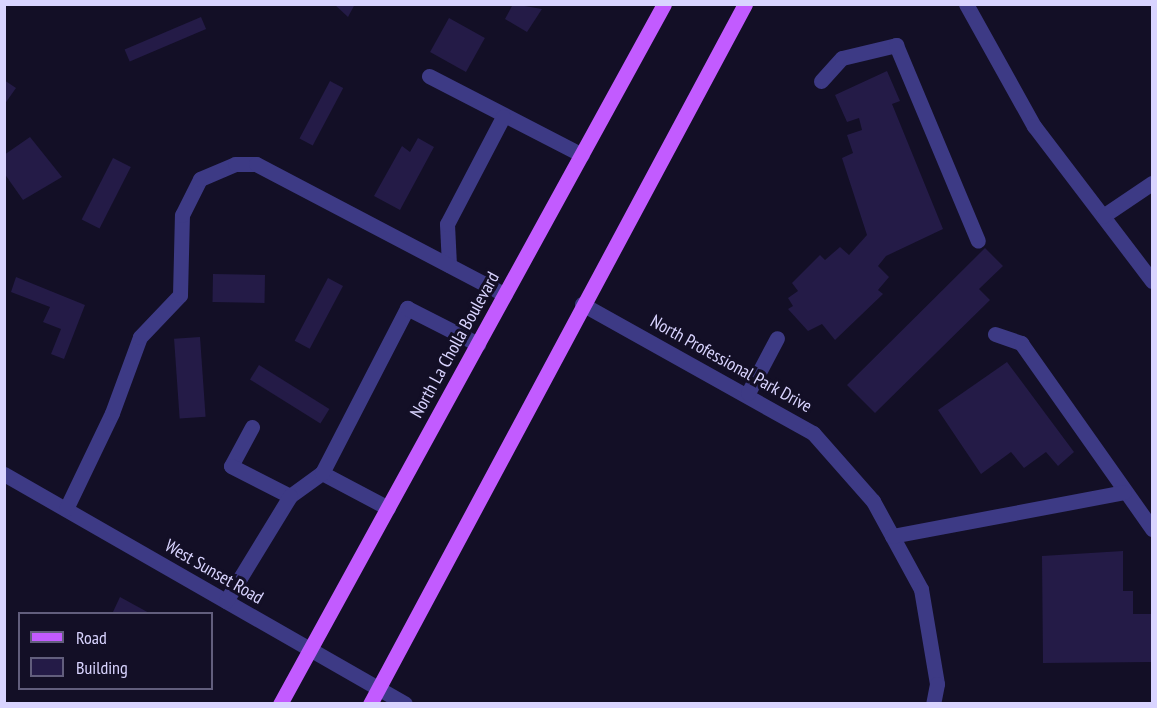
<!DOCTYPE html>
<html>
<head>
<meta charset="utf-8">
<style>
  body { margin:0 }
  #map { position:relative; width:1157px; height:708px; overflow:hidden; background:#130f26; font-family:"PT Sans Narrow",sans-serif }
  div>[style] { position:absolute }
  .building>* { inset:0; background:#241b47; transform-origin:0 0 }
  .minor>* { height:15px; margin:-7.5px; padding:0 7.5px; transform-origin:7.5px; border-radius:7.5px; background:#3d3a85 }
  .major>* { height:15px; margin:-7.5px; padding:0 7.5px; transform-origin:7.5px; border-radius:7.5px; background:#c25bff }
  span { translate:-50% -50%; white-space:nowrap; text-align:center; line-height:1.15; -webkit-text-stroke:6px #130f26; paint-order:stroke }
  .street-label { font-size:18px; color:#d9d4ff }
  .frame { position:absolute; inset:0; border:6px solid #d9d4ff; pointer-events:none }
  .legend { position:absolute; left:18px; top:612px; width:195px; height:78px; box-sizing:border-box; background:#130f26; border:2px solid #625e7d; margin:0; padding:8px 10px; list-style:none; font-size:18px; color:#d9d4ff }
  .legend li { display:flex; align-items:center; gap:12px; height:30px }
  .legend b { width:30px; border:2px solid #625e7d }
</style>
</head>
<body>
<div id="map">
  <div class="building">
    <i style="clip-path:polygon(334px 4px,355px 4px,348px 17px)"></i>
    <i style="clip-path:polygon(513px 4px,542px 9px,527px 32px,505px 19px)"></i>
    <i style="left:201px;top:17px;width:13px;height:83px;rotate:67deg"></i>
    <i style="left:449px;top:18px;width:41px;height:39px;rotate:29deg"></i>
    <i style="clip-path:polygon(887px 71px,900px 101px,892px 104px,943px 229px,886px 256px,878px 266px,889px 277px,878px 290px,883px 294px,835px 340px,822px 324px,808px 331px,788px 309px,793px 306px,788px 298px,798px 291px,792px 283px,820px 255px,825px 260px,840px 247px,849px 255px,867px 235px,842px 158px,853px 153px,847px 135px,862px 130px,859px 118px,847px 122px,835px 95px)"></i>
    <i style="clip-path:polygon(4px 80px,16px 88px,4px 105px)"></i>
    <i style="left:330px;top:81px;width:15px;height:65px;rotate:28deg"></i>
    <i style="clip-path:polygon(30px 137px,62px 177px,23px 200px,4px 173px,4px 155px)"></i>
    <i style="clip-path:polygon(418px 138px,434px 147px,400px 210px,374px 196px,402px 146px,410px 152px)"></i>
    <i style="left:113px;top:158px;width:20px;height:69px;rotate:27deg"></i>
    <i style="clip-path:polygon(985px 248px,1003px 266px,979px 289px,990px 300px,875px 413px,847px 385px)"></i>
    <i style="left:213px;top:274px;width:52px;height:28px;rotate:1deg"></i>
    <i style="clip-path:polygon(16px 277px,85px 305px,64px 359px,51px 354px,61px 329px,43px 322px,50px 307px,11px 292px)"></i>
    <i style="left:328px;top:278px;width:17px;height:71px;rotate:28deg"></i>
    <i style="left:200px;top:337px;width:80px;height:26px;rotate:86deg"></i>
    <i style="clip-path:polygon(1007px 362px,1074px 452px,1058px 466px,1046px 452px,1024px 468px,1011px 452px,981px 474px,938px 410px)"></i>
    <i style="left:259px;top:365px;width:83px;height:17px;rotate:32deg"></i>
    <i style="clip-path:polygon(1123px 551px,1123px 591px,1133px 591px,1133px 614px,1152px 614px,1152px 662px,1043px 663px,1042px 556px)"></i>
    <i style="clip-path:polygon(120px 597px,151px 614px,112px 614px)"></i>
  </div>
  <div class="minor">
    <i style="left:966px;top:4px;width:140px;rotate:60.9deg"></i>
    <i style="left:1034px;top:126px;width:195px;rotate:52.7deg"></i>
    <i style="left:429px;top:76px;width:172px;rotate:27.3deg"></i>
    <i style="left:821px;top:81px;width:31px;rotate:-48deg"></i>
    <i style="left:842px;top:58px;width:56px;rotate:-13.5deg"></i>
    <i style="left:896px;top:45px;width:212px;rotate:67.3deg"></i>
    <i style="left:1103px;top:216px;width:59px;rotate:-34deg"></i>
    <i style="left:449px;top:265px;width:41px;rotate:-92.8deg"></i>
    <i style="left:447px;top:224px;width:121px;rotate:-62.4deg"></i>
    <i style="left:582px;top:304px;width:265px;rotate:29.2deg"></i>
    <i style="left:813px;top:433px;width:91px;rotate:48.6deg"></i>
    <i style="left:873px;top:501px;width:100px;rotate:61.4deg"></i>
    <i style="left:921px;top:589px;width:96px;rotate:80.4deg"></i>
    <i style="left:937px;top:684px;width:20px;rotate:101deg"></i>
    <i style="left:995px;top:334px;width:28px;rotate:19deg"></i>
    <i style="left:1021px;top:343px;width:228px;rotate:54.8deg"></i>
    <i style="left:748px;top:393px;width:62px;rotate:-62.2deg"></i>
    <i style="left:252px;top:427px;width:44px;rotate:118.3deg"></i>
    <i style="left:231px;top:466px;width:66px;rotate:27deg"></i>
    <i style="left:290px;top:496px;width:39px;rotate:-36deg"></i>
    <i style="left:4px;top:474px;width:462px;rotate:29.8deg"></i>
    <i style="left:388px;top:508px;width:75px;rotate:-152.1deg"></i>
    <i style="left:322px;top:473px;width:186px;rotate:-62.7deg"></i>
    <i style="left:407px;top:308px;width:80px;rotate:26.9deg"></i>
    <i style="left:66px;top:509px;width:106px;rotate:-64.4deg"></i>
    <i style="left:112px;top:413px;width:81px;rotate:-69.8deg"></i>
    <i style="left:140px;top:337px;width:58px;rotate:-46.4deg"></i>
    <i style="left:180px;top:295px;width:80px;rotate:-88.6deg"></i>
    <i style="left:182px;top:215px;width:40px;rotate:-63.4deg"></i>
    <i style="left:200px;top:179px;width:38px;rotate:-23deg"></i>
    <i style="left:235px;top:164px;width:21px"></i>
    <i style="left:256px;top:164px;width:281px;rotate:27.7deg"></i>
    <i style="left:892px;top:536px;width:236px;rotate:-10.7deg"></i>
    <i style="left:226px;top:601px;width:123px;rotate:-58.6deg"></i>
  </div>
  <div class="major">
    <i style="left:280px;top:704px;width:798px;rotate:-61.25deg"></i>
    <i style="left:370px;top:704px;width:794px;rotate:-61.82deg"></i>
  </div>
  <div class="street-label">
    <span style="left:455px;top:345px;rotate:-61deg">North La Cholla Boulevard</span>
    <span style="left:731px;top:364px;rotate:29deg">North Professional Park Drive</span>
    <span style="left:214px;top:572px;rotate:30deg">West Sunset Road</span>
  </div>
  <div class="frame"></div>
  <ul class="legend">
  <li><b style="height:8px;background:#c25bff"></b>Road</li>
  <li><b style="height:16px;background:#241b47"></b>Building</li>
  </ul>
</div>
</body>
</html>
